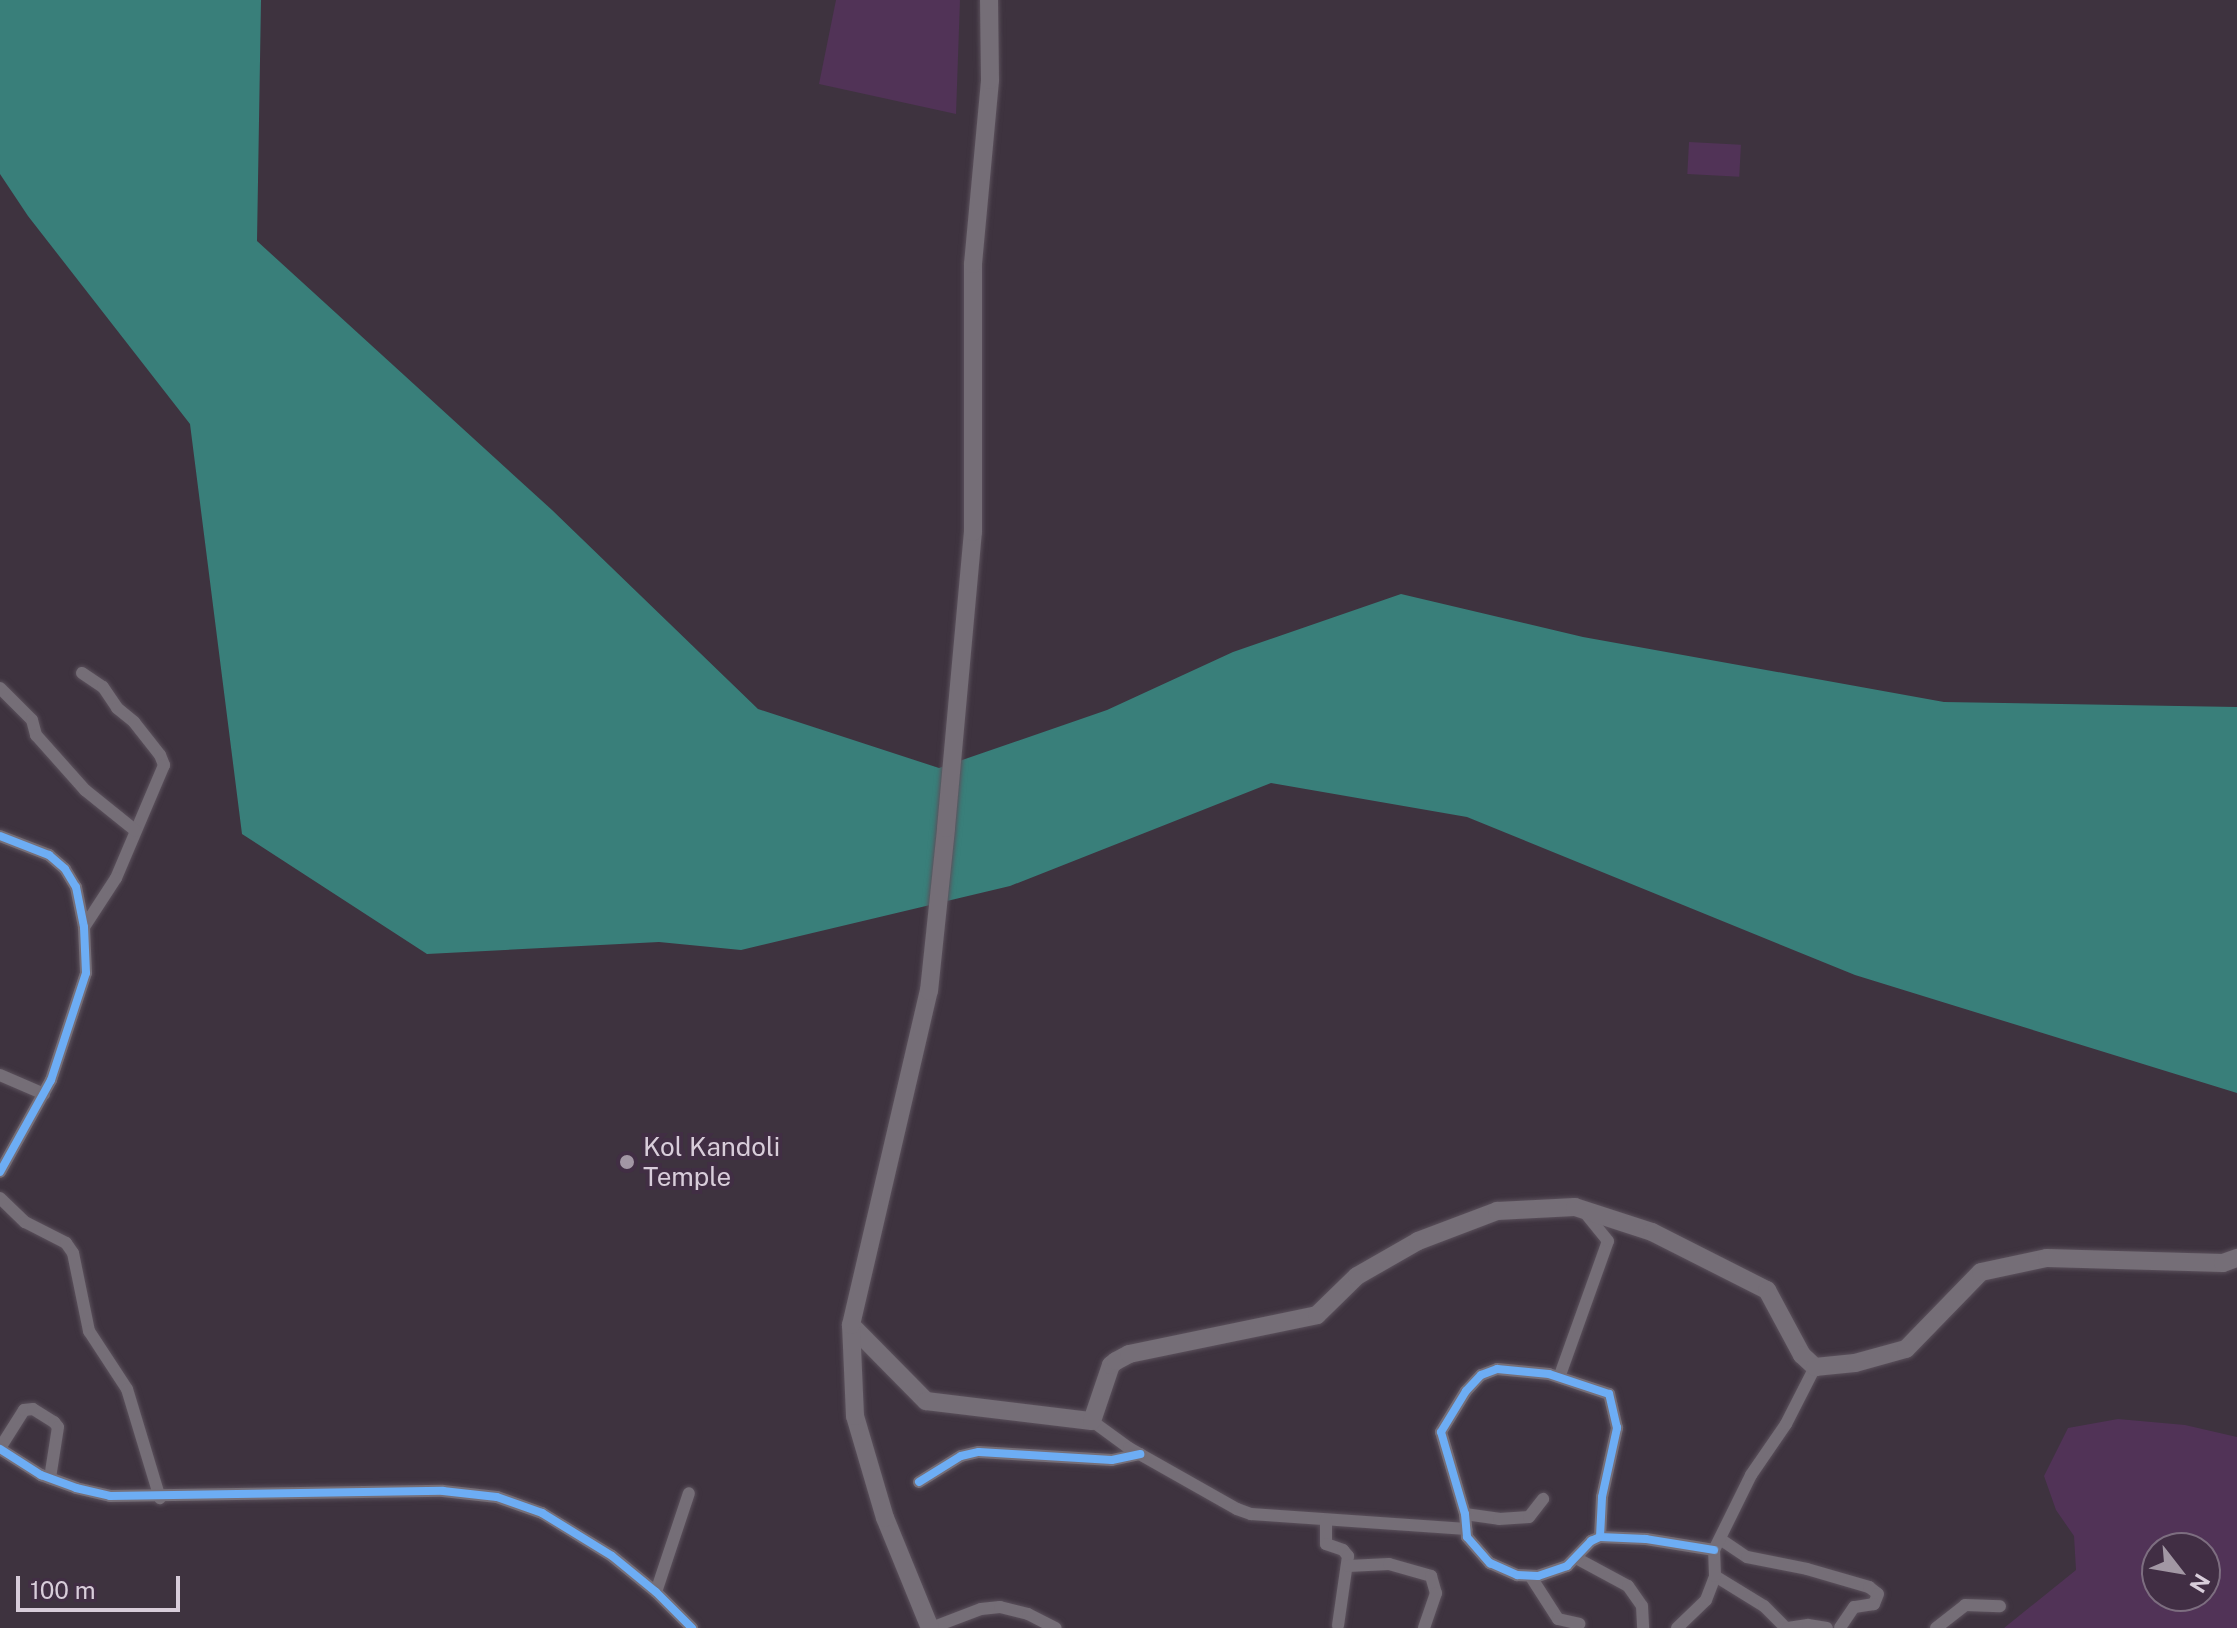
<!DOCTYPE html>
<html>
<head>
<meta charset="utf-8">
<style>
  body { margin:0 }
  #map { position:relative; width:2237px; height:1628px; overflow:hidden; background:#3e333f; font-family:"Public Sans",sans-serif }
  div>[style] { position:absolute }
  .green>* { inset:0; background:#513357; transform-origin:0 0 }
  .water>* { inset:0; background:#397f7a }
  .roads { filter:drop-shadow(0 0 2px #5b515c) drop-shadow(0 0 2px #5b515c) }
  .minor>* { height:12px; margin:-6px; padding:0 6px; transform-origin:6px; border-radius:6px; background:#756e77 }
  .secondary>* { height:18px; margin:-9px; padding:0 9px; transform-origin:9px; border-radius:9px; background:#756e77 }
  .cycleway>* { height:8px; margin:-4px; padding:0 4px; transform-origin:4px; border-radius:4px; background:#6dadf4 }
  .dots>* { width:22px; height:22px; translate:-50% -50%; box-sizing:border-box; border:4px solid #412e44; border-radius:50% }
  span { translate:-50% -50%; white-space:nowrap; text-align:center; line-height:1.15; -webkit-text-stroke:8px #412e44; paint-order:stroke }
  .poi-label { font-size:26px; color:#d8cdda }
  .left { translate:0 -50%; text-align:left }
  .north { position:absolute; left:2141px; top:1532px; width:80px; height:80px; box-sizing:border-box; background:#412e44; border:2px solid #7d6e80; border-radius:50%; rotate:121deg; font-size:22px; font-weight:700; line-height:32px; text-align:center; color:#d8cdda }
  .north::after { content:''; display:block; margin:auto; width:28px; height:36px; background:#a297a4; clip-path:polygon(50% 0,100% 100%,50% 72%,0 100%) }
  .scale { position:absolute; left:16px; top:1576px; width:164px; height:36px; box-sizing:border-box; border:4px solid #d8cdda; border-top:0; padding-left:10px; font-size:24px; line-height:28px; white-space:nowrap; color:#d8cdda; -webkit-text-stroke:6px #412e44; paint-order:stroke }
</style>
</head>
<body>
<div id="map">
  <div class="green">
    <i style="clip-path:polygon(836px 0,960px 0,956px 114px,819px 84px)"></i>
    <i style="left:1689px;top:142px;width:52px;height:32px;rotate:3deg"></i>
    <i style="clip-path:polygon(evenodd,2118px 1419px,2185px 1425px,2237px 1437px,2237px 1628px,2004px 1628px,2076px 1570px,2074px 1536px,2056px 1510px,2044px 1476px,2068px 1428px,2118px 1419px,2157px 1548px,2205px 1548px,2205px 1596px,2157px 1596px,2157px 1548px)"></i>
  </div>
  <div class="water">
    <i style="clip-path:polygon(0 0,261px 0,257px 241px,552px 510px,758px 709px,939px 768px,1107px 710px,1233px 652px,1401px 594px,1583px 637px,1944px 702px,2237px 707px,2237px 1093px,1855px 975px,1467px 817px,1271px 783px,1010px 886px,741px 950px,659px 942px,427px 954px,242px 834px,190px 424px,28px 216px,0 174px)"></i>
  </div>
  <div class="roads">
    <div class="minor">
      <i style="left:82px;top:673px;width:25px;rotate:34deg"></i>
      <i style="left:103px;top:687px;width:25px;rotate:56deg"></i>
      <i style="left:117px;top:708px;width:22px;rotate:39deg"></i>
      <i style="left:134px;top:722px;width:42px;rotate:51.8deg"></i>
      <i style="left:160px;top:755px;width:11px;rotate:68deg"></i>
      <i style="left:164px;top:765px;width:123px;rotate:113deg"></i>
      <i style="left:116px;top:878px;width:59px;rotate:123.1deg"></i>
      <i style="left:0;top:688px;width:45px;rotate:45deg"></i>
      <i style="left:32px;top:720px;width:16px;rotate:75deg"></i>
      <i style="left:36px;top:735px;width:74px;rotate:48.3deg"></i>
      <i style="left:85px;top:790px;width:65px;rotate:38.8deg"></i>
      <i style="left:0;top:836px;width:53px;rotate:21.2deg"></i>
      <i style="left:49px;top:855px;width:21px;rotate:41deg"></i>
      <i style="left:65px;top:869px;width:21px;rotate:59deg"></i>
      <i style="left:76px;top:887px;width:41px;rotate:78.7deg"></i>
      <i style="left:84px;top:927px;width:46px;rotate:87.5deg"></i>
      <i style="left:86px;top:973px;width:113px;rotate:108.1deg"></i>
      <i style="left:51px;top:1080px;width:105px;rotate:119deg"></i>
      <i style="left:0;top:1075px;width:48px;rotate:23.4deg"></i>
      <i style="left:0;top:1198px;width:35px;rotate:44deg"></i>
      <i style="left:25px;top:1222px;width:46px;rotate:27.1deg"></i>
      <i style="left:66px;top:1243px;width:12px;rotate:55deg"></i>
      <i style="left:73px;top:1253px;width:80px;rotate:78.4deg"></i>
      <i style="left:89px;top:1331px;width:69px;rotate:56.8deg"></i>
      <i style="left:127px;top:1389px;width:114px;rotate:73.2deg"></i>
      <i style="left:1560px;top:1375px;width:142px;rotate:-70.3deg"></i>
      <i style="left:1608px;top:1241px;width:38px;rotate:-129deg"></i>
      <i style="left:1092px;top:1421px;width:46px;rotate:36.1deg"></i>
      <i style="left:1129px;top:1448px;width:124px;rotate:29.5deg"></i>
      <i style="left:1237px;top:1509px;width:15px;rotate:20deg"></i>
      <i style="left:1251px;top:1514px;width:216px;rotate:4deg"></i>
      <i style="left:0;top:1448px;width:45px;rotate:-57.7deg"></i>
      <i style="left:24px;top:1410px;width:9px;rotate:-6deg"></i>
      <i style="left:33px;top:1409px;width:25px;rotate:32deg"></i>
      <i style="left:54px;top:1422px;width:6px;rotate:51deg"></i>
      <i style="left:58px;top:1427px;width:52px;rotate:98.9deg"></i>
      <i style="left:0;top:1449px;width:49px;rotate:32.4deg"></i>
      <i style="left:41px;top:1475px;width:37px;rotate:20deg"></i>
      <i style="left:76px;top:1488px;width:35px;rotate:13deg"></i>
      <i style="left:110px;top:1496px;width:333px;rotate:-0.9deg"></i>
      <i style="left:443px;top:1491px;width:54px;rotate:6.3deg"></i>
      <i style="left:497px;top:1497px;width:48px;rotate:19.6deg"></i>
      <i style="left:542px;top:1513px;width:82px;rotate:31.6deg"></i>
      <i style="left:612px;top:1556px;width:57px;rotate:39.3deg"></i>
      <i style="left:656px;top:1592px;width:51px;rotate:45deg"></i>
      <i style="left:919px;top:1482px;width:49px;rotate:-31.8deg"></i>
      <i style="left:961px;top:1456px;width:18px;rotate:-13deg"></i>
      <i style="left:979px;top:1452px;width:133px;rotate:3.4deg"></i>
      <i style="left:1112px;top:1460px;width:29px;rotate:-12deg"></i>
      <i style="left:1465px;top:1514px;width:34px;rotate:8deg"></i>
      <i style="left:1499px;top:1519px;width:30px;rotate:-4deg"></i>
      <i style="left:1529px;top:1517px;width:23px;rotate:-52deg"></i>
      <i style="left:1326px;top:1520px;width:24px;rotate:90deg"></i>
      <i style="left:1326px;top:1544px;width:18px;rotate:19deg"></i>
      <i style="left:1343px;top:1550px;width:8px;rotate:50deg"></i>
      <i style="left:1348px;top:1556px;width:70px;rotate:98.2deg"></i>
      <i style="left:1600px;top:1537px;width:40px;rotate:-87.1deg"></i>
      <i style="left:1602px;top:1497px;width:71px;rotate:-77.7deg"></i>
      <i style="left:1617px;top:1428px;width:35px;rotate:-103deg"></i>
      <i style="left:1609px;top:1394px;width:63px;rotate:-161.6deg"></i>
      <i style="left:1549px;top:1374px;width:52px;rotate:-174.5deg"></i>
      <i style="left:1497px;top:1369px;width:17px;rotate:159deg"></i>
      <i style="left:1481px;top:1375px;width:22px;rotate:133deg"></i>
      <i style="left:1466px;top:1391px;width:48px;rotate:121.4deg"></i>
      <i style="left:1441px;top:1432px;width:85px;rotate:73.7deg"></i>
      <i style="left:1465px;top:1514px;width:23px;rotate:85deg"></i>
      <i style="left:1467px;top:1537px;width:35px;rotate:49deg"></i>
      <i style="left:1490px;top:1563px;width:30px;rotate:24deg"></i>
      <i style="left:1517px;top:1575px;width:21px;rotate:3deg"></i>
      <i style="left:1538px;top:1576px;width:31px;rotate:-19deg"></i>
      <i style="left:1567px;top:1566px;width:35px;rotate:-46deg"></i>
      <i style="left:1591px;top:1541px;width:10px;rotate:-24deg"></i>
      <i style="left:1600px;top:1537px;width:46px;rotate:2.5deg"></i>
      <i style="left:1646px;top:1539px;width:69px;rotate:9.2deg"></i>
      <i style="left:1720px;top:1539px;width:32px;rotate:34deg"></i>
      <i style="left:1747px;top:1557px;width:61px;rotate:11.3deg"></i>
      <i style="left:1807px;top:1569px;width:65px;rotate:16.2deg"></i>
      <i style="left:1869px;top:1587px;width:11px;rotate:38deg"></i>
      <i style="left:1878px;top:1594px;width:11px;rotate:112deg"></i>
      <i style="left:1874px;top:1604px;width:20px;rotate:171deg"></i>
      <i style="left:1854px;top:1607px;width:25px;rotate:124deg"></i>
      <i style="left:1576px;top:1558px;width:59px;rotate:28.3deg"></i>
      <i style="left:1628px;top:1586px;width:24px;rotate:55deg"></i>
      <i style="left:1642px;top:1606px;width:22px;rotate:87deg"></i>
      <i style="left:1348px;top:1566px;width:41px;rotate:-2.8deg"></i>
      <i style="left:1389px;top:1564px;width:44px;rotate:15.9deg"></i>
      <i style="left:1431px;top:1576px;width:18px;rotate:74deg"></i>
      <i style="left:1436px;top:1593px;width:37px;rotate:109deg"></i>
      <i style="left:1715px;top:1576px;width:57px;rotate:31.5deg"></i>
      <i style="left:1764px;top:1606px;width:31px;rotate:45deg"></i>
      <i style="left:1531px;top:1577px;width:50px;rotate:57.3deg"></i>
      <i style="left:1558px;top:1619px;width:22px;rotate:13deg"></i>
      <i style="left:656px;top:1592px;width:104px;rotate:-71.6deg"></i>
      <i style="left:931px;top:1628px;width:53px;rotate:-20.8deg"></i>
      <i style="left:981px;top:1609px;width:19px;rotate:-6deg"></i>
      <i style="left:1000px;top:1607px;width:29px;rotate:14deg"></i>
      <i style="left:1028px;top:1614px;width:31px;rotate:27deg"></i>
      <i style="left:1677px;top:1628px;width:40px;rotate:-44deg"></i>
      <i style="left:1706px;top:1600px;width:26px;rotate:-69deg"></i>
      <i style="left:1715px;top:1576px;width:26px;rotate:-92deg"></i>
      <i style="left:1714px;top:1550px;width:84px;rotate:-63.7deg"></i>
      <i style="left:1751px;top:1475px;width:62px;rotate:-55.5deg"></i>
      <i style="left:1786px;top:1424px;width:64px;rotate:-63deg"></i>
      <i style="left:1788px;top:1628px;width:20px;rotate:-9deg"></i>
      <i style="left:1808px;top:1625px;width:19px;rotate:9deg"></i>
      <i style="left:1936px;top:1628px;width:37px;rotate:-38deg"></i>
      <i style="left:1965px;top:1605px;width:35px;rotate:2deg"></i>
    </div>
    <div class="secondary">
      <i style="left:851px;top:1325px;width:107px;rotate:45.4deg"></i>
      <i style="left:926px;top:1401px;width:167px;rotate:6.9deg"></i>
      <i style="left:1092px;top:1421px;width:59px;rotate:-71.3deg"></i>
      <i style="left:1111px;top:1365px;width:6px;rotate:-39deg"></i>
      <i style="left:1116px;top:1361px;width:15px;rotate:-28deg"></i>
      <i style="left:1129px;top:1354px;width:192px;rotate:-11.7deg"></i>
      <i style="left:1317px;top:1315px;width:56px;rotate:-44.3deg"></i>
      <i style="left:1357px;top:1276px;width:70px;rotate:-29.8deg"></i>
      <i style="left:1418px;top:1241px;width:85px;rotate:-20.8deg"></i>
      <i style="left:1497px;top:1211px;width:78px;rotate:-2.9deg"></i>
      <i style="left:1575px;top:1207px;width:81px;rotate:18deg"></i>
      <i style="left:1652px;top:1232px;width:129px;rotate:26.8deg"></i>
      <i style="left:1767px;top:1290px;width:74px;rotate:61.7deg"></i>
      <i style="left:1802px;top:1355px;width:18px;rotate:43deg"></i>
      <i style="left:1815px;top:1367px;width:40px;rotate:-5.7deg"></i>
      <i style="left:1855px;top:1363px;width:53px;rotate:-15.4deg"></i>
      <i style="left:1906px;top:1349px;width:107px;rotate:-45.8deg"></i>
      <i style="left:1981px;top:1272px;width:67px;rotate:-12deg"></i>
      <i style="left:2047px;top:1258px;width:176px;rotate:1.6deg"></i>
      <i style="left:2223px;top:1263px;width:15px;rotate:-20deg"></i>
      <i style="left:930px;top:1628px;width:119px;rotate:-112.2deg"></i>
      <i style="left:885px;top:1518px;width:106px;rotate:-106.4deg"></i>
      <i style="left:855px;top:1416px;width:91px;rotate:-92.5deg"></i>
      <i style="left:851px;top:1325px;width:343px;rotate:-76.9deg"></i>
      <i style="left:929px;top:991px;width:164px;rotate:-84deg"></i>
      <i style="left:946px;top:828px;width:297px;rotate:-84.8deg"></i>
      <i style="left:973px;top:532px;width:268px;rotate:-90deg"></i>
      <i style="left:973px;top:264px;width:185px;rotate:-84.7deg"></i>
      <i style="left:990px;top:80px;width:80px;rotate:-90.7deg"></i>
    </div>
  </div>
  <div class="cycleway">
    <i style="left:0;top:836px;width:53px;rotate:21.2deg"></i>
    <i style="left:49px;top:855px;width:21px;rotate:41deg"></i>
    <i style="left:65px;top:869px;width:21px;rotate:59deg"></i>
    <i style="left:76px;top:887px;width:41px;rotate:78.7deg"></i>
    <i style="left:84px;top:927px;width:46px;rotate:87.5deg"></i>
    <i style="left:86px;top:973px;width:113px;rotate:108.1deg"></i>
    <i style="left:51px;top:1080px;width:105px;rotate:119deg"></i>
    <i style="left:0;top:1449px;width:49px;rotate:32.4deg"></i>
    <i style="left:41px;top:1475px;width:37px;rotate:20deg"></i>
    <i style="left:76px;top:1488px;width:35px;rotate:13deg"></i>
    <i style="left:110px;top:1496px;width:333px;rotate:-0.9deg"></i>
    <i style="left:443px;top:1491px;width:54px;rotate:6.3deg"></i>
    <i style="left:497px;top:1497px;width:48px;rotate:19.6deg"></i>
    <i style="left:542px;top:1513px;width:82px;rotate:31.6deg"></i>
    <i style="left:612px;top:1556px;width:57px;rotate:39.3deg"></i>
    <i style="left:656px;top:1592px;width:51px;rotate:45deg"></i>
    <i style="left:919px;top:1482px;width:49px;rotate:-31.8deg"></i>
    <i style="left:961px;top:1456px;width:18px;rotate:-13deg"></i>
    <i style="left:979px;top:1452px;width:133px;rotate:3.4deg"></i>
    <i style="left:1112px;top:1460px;width:29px;rotate:-12deg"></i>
    <i style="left:1600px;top:1537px;width:40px;rotate:-87.1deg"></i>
    <i style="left:1602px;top:1497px;width:71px;rotate:-77.7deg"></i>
    <i style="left:1617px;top:1428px;width:35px;rotate:-103deg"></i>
    <i style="left:1609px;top:1394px;width:63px;rotate:-161.6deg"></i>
    <i style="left:1549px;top:1374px;width:52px;rotate:-174.5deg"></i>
    <i style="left:1497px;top:1369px;width:17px;rotate:159deg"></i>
    <i style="left:1481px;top:1375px;width:22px;rotate:133deg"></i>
    <i style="left:1466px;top:1391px;width:48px;rotate:121.4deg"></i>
    <i style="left:1441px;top:1432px;width:85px;rotate:73.7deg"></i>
    <i style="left:1465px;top:1514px;width:23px;rotate:85deg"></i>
    <i style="left:1467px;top:1537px;width:35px;rotate:49deg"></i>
    <i style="left:1490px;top:1563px;width:30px;rotate:24deg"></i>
    <i style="left:1517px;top:1575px;width:21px;rotate:3deg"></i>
    <i style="left:1538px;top:1576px;width:31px;rotate:-19deg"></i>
    <i style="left:1567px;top:1566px;width:35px;rotate:-46deg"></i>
    <i style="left:1591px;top:1541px;width:10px;rotate:-24deg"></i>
    <i style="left:1600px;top:1537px;width:46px;rotate:2.5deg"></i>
    <i style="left:1646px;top:1539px;width:69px;rotate:9.2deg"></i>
  </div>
  <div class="dots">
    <i style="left:627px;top:1162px;background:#a297a4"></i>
  </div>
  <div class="poi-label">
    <span class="left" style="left:643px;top:1162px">Kol Kandoli<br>Temple</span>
  </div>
  <div class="north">N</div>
  <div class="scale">100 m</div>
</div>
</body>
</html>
